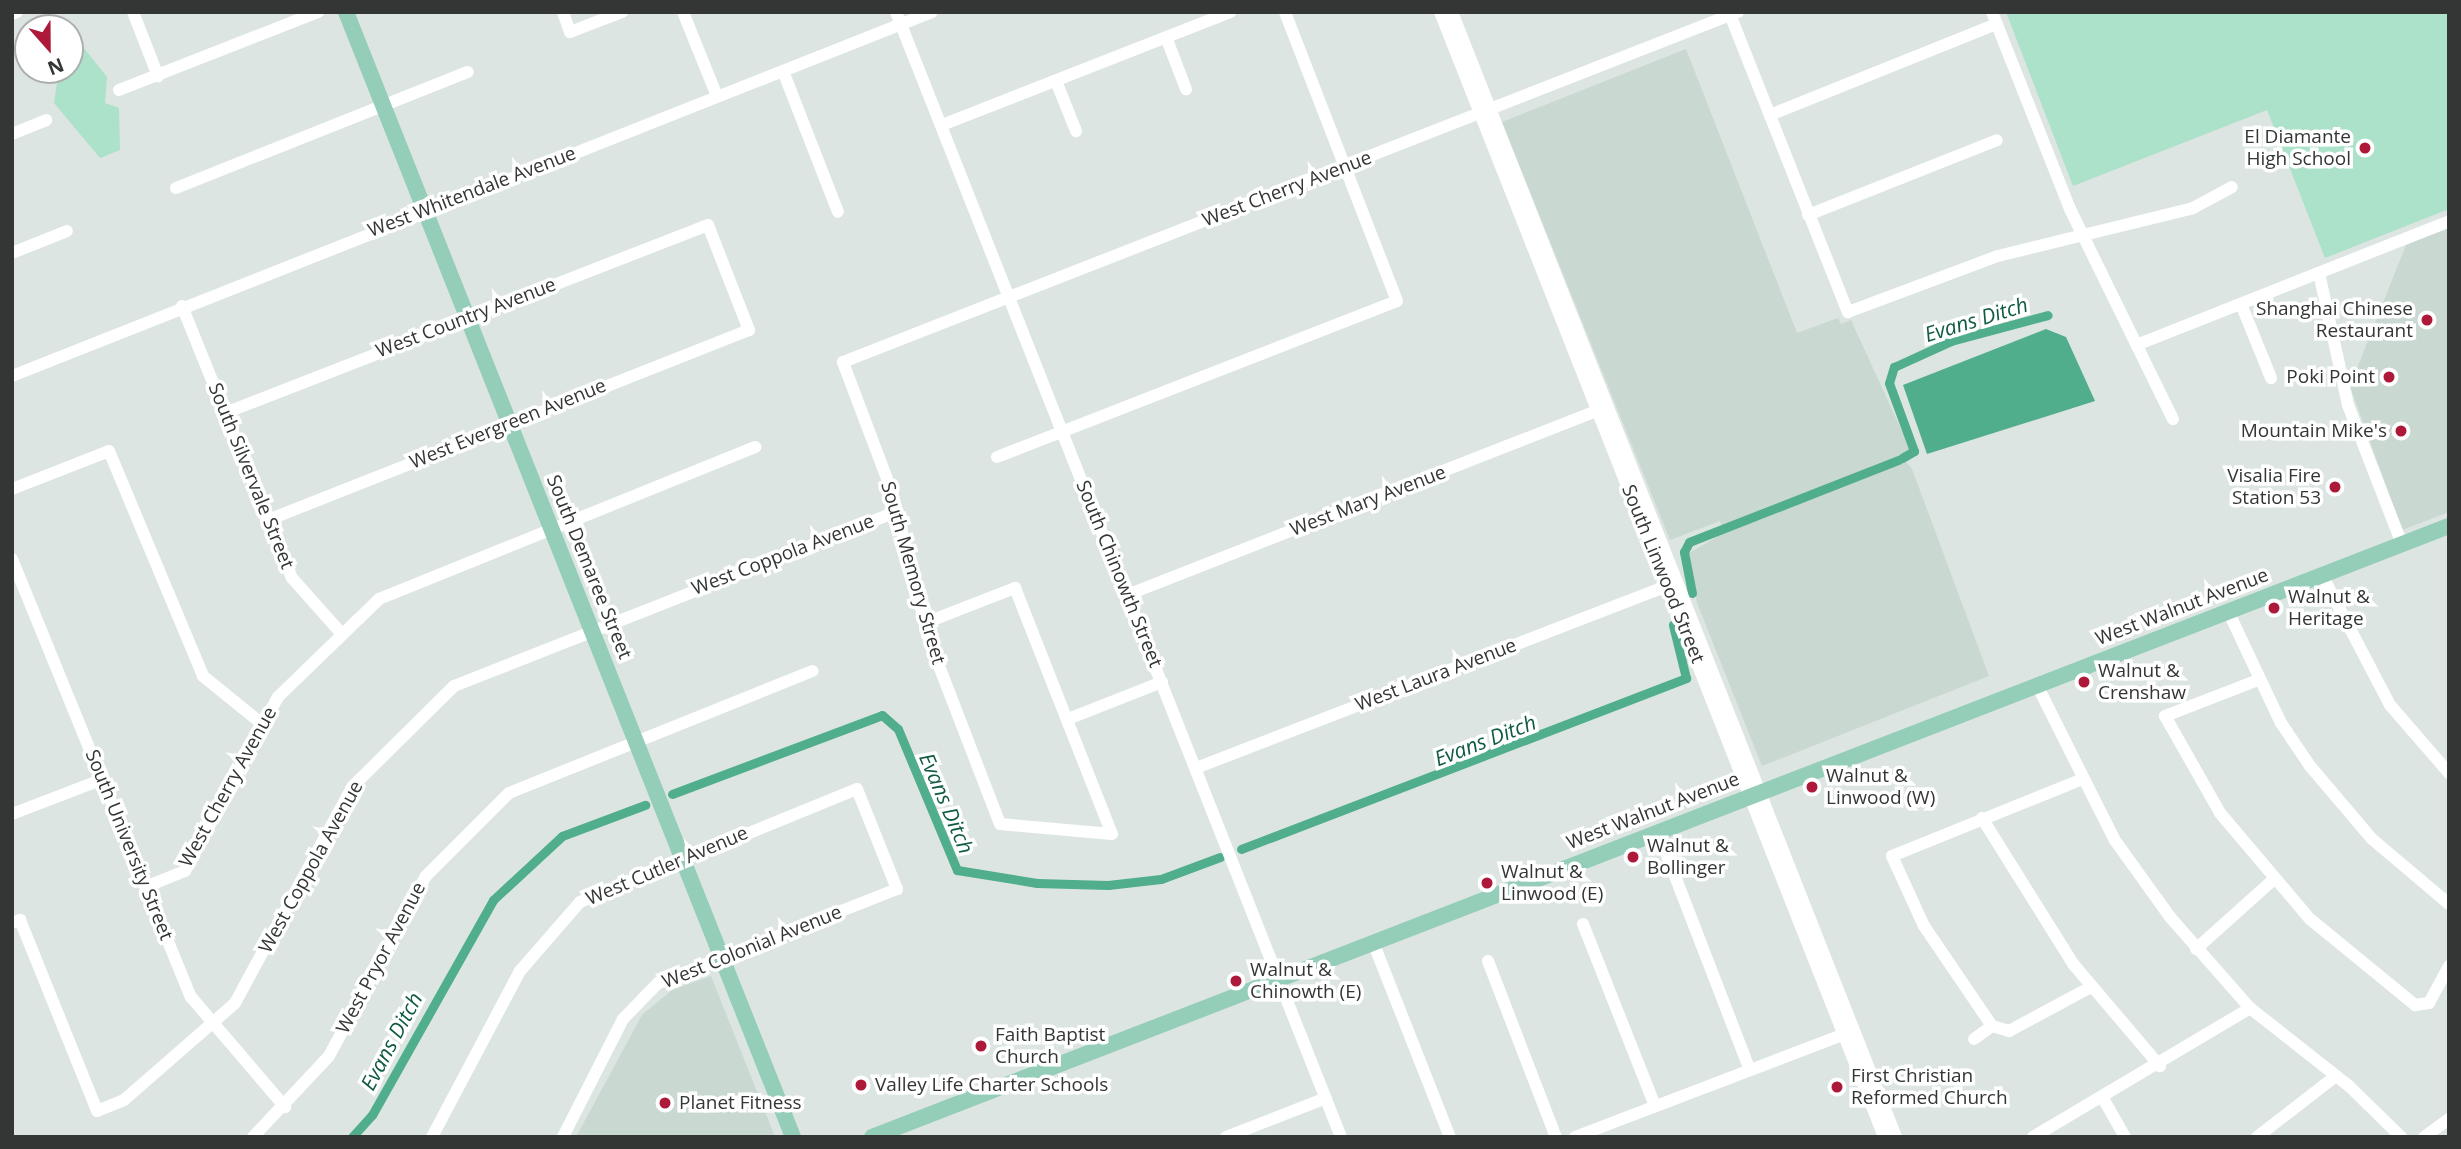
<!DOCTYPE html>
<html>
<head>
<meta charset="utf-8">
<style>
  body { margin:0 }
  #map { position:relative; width:2461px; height:1149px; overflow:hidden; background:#dce5e1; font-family:"Open Sans",sans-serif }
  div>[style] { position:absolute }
  .built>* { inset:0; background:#c9d8d1 }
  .green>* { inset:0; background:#ace1ca }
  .water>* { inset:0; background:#50ae8c }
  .canal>* { height:9px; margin:-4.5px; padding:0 4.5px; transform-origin:4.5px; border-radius:4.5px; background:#50ae8c }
  .minor>* { height:12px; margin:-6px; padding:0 6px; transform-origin:6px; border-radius:6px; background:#fff }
  .major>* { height:16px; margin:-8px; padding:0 8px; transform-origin:8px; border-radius:8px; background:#94cdb8 }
  .dots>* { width:19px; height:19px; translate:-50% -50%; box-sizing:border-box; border:4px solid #fff; border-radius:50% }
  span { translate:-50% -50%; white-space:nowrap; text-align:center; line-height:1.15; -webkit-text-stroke:7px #fff; paint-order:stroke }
  .poi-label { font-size:19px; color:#333634 }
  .right { translate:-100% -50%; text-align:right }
  .left { translate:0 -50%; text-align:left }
  .street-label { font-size:19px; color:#333634 }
  .water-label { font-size:21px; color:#105b43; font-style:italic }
  .frame { position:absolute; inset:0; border:14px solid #333634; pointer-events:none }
  .north { position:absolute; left:14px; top:14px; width:70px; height:70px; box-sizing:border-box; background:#fff; border:2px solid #adafae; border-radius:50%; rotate:159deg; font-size:19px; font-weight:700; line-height:28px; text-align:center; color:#333634 }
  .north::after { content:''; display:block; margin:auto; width:24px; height:32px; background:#ad1939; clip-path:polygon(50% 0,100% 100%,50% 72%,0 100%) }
</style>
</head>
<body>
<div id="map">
  <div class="built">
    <i style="clip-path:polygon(1686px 49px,1797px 333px,1838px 318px,1841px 324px,1851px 320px,1911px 451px,1900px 455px,1912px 469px,1989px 676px,1762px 766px,1697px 603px,1689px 553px,1724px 533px,1720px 521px,1670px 540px,1502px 122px)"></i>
    <i style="clip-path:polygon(2449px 228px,2449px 512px,2402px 530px,2350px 386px,2406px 245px)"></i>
    <i style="clip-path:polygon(711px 976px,775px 1137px,576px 1137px,642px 1015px,672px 990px)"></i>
  </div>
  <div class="green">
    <i style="clip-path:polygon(2006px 12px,2449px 12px,2449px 209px,2325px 258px,2267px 110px,2073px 186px)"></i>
    <i style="clip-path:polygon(83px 47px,107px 77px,105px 103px,119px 108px,120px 150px,100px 158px,54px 103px,59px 70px,70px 70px,70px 52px)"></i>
  </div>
  <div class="water">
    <i style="clip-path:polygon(2046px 329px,2066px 337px,2095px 401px,1927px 454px,1903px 385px)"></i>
  </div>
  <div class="canal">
    <i style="left:1902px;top:458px;width:14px;rotate:-30deg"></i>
    <i style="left:1914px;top:451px;width:72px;rotate:-110.2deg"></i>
    <i style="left:1889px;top:383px;width:17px;rotate:-73deg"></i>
    <i style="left:1894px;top:367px;width:63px;rotate:-24.5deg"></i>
    <i style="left:1951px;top:341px;width:100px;rotate:-15deg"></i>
    <i style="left:1692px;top:593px;width:42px;rotate:-101deg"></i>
    <i style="left:1684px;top:552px;width:11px;rotate:-63deg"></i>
    <i style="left:1689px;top:542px;width:225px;rotate:-21.4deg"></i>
    <i style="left:672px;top:794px;width:224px;rotate:-20.6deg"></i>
    <i style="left:882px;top:715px;width:21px;rotate:41deg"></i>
    <i style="left:898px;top:729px;width:153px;rotate:67.3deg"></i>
    <i style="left:957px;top:870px;width:81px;rotate:9.2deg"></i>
    <i style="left:1037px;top:883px;width:71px;rotate:1.6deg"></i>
    <i style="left:1108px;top:885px;width:53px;rotate:-6.5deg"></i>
    <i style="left:1161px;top:879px;width:63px;rotate:-20.4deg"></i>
    <i style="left:1241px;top:849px;width:477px;rotate:-21deg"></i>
    <i style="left:1686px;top:678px;width:55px;rotate:-103.8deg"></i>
    <i style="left:352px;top:1137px;width:30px;rotate:-48deg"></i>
    <i style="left:372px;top:1115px;width:247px;rotate:-60.6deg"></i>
    <i style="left:493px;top:900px;width:94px;rotate:-42.8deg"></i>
    <i style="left:562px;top:836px;width:89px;rotate:-20.5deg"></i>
  </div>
  <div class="minor">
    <i style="left:133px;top:12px;width:69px;rotate:68.7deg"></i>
    <i style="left:563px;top:12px;width:21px;rotate:71deg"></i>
    <i style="left:570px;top:32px;width:56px;rotate:-21deg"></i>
    <i style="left:683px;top:12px;width:91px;rotate:68deg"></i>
    <i style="left:896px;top:12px;width:1210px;rotate:68.42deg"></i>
    <i style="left:1440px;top:12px;width:1209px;rotate:68.46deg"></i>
    <i style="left:1452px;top:12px;width:1209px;rotate:68.46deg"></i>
    <i style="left:1729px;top:12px;width:323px;rotate:68.4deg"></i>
    <i style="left:1848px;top:312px;width:160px;rotate:-20.5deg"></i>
    <i style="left:1998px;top:256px;width:201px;rotate:-13.8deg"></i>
    <i style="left:2193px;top:208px;width:44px;rotate:-28.3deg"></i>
    <i style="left:1992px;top:12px;width:212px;rotate:68.4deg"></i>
    <i style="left:2070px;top:209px;width:234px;rotate:63.9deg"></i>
    <i style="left:12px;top:14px;width:5px;rotate:-22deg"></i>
    <i style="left:1166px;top:37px;width:56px;rotate:69deg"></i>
    <i style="left:783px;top:71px;width:151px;rotate:68.7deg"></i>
    <i style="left:1056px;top:81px;width:54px;rotate:68.2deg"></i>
    <i style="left:119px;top:90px;width:214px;rotate:-21.4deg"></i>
    <i style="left:1770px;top:115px;width:244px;rotate:-21.9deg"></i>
    <i style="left:942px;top:125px;width:310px;rotate:-21.4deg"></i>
    <i style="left:12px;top:134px;width:37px;rotate:-22deg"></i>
    <i style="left:176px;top:188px;width:314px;rotate:-21.7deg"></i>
    <i style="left:1808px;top:215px;width:203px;rotate:-21.6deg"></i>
    <i style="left:12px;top:253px;width:59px;rotate:-21.8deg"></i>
    <i style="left:2319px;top:273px;width:135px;rotate:77.6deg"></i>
    <i style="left:2348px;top:405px;width:149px;rotate:68.8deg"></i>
    <i style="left:2241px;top:304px;width:80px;rotate:67.9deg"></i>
    <i style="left:182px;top:306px;width:293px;rotate:68deg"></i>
    <i style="left:292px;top:578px;width:74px;rotate:48.3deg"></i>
    <i style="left:2139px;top:344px;width:334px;rotate:-21.6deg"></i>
    <i style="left:12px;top:376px;width:989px;rotate:-21.59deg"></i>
    <i style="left:225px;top:413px;width:518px;rotate:-21.27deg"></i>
    <i style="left:708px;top:225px;width:113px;rotate:68.7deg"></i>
    <i style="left:749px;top:330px;width:517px;rotate:158.45deg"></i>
    <i style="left:997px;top:457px;width:429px;rotate:-21.3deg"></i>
    <i style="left:1397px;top:301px;width:310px;rotate:-111.2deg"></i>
    <i style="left:12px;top:489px;width:104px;rotate:-21.4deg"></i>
    <i style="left:109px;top:451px;width:244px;rotate:67.3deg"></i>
    <i style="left:203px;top:676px;width:76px;rotate:39.1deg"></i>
    <i style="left:12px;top:559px;width:473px;rotate:67.8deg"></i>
    <i style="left:191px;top:997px;width:145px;rotate:49.5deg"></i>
    <i style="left:2322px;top:575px;width:147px;rotate:62.4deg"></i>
    <i style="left:2390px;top:705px;width:90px;rotate:49.1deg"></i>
    <i style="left:1127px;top:595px;width:512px;rotate:-21.41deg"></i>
    <i style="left:2228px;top:611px;width:124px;rotate:64.7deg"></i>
    <i style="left:2281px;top:723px;width:52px;rotate:56deg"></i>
    <i style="left:2310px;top:766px;width:96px;rotate:49.7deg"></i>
    <i style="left:2372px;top:839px;width:101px;rotate:40.2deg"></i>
    <i style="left:925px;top:623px;width:97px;rotate:-21.3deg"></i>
    <i style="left:1015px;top:588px;width:264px;rotate:68.5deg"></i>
    <i style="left:1112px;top:834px;width:112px;rotate:-174.9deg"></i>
    <i style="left:1000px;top:824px;width:197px;rotate:-111.1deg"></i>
    <i style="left:929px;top:640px;width:153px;rotate:-104deg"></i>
    <i style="left:892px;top:492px;width:139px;rotate:-110.7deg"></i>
    <i style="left:843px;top:362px;width:961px;rotate:-21.36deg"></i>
    <i style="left:2258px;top:680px;width:100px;rotate:158.8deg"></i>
    <i style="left:2165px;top:716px;width:112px;rotate:60.4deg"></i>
    <i style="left:2220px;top:813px;width:139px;rotate:49.7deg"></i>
    <i style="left:2310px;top:919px;width:136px;rotate:39.3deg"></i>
    <i style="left:2415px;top:1005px;width:14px;rotate:-8deg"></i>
    <i style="left:2429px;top:1003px;width:42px;rotate:-61.6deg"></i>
    <i style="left:2037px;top:685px;width:172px;rotate:63.4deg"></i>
    <i style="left:2114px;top:839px;width:96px;rotate:54.3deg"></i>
    <i style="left:2170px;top:917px;width:121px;rotate:48.7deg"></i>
    <i style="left:2250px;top:1008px;width:126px;rotate:38.2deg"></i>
    <i style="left:2349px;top:1086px;width:73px;rotate:44.4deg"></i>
    <i style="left:1068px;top:719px;width:101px;rotate:-21.5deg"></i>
    <i style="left:1196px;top:768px;width:510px;rotate:-21.13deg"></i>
    <i style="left:12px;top:814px;width:97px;rotate:-21deg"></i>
    <i style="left:1982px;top:818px;width:173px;rotate:58deg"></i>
    <i style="left:2074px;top:965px;width:133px;rotate:49.6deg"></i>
    <i style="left:1658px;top:832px;width:255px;rotate:68.9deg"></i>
    <i style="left:145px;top:887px;width:43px;rotate:-21.8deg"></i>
    <i style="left:185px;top:871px;width:197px;rotate:-61.9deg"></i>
    <i style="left:278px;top:697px;width:141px;rotate:-44.1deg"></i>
    <i style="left:379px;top:599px;width:406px;rotate:-22deg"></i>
    <i style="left:12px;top:923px;width:9px;rotate:-21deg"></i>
    <i style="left:20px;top:920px;width:206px;rotate:68deg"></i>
    <i style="left:97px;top:1111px;width:29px;rotate:-22deg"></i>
    <i style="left:124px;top:1100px;width:147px;rotate:-41.1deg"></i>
    <i style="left:235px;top:1003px;width:247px;rotate:-61.5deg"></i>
    <i style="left:353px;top:786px;width:142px;rotate:-44.7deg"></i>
    <i style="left:454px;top:686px;width:477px;rotate:-21.5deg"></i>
    <i style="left:1583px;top:924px;width:196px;rotate:68.4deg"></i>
    <i style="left:1373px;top:942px;width:210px;rotate:68.5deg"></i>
    <i style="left:2196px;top:949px;width:103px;rotate:-41.9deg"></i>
    <i style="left:1488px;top:961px;width:189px;rotate:68.9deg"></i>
    <i style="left:1992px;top:1026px;width:121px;rotate:-124.2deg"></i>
    <i style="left:1924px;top:926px;width:77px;rotate:-114.6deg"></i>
    <i style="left:1892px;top:856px;width:203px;rotate:-22deg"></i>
    <i style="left:1974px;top:1039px;width:22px;rotate:-36deg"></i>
    <i style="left:1992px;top:1026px;width:18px;rotate:16deg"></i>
    <i style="left:2009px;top:1031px;width:93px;rotate:-28.2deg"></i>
    <i style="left:2104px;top:1100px;width:43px;rotate:60.4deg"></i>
    <i style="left:253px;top:1137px;width:111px;rotate:-46.8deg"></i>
    <i style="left:329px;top:1056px;width:204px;rotate:-61.7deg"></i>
    <i style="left:426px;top:876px;width:117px;rotate:-45deg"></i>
    <i style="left:509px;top:793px;width:327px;rotate:-21.9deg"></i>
    <i style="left:432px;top:1137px;width:188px;rotate:-62.1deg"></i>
    <i style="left:520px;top:971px;width:91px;rotate:-49deg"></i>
    <i style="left:580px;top:902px;width:299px;rotate:-22.2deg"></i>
    <i style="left:857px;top:789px;width:108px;rotate:68.2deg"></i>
    <i style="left:897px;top:889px;width:257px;rotate:158.5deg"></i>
    <i style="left:658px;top:983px;width:50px;rotate:134.2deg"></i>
    <i style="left:623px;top:1019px;width:132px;rotate:117deg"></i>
    <i style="left:1226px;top:1137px;width:107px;rotate:-21.3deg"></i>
    <i style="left:1575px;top:1137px;width:294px;rotate:-20.9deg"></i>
    <i style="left:2033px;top:1137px;width:252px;rotate:-30.7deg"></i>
    <i style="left:2257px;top:1137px;width:100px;rotate:-37.7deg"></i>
    <i style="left:2424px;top:1137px;width:31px;rotate:-36deg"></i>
  </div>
  <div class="major">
    <i style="left:346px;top:12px;width:1211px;rotate:68.33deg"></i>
    <i style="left:872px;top:1137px;width:1691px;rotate:-21.18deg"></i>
  </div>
  <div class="dots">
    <i style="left:2365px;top:148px;background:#ad1939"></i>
    <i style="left:2427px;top:320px;background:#ad1939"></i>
    <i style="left:2389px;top:377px;background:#ad1939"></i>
    <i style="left:2401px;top:431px;background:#ad1939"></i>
    <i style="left:2335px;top:487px;background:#ad1939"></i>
    <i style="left:2274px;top:608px;background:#ad1939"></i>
    <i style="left:2084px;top:682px;background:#ad1939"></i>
    <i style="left:1812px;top:787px;background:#ad1939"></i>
    <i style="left:1633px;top:857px;background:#ad1939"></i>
    <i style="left:1487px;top:883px;background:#ad1939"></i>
    <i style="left:1236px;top:981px;background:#ad1939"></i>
    <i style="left:981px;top:1046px;background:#ad1939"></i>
    <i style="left:861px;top:1085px;background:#ad1939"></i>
    <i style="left:1837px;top:1087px;background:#ad1939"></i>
    <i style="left:665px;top:1103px;background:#ad1939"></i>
  </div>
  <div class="poi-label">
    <span class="right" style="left:2351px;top:148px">El Diamante<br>High School</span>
    <span class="right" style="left:2413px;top:320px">Shanghai Chinese<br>Restaurant</span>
    <span class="right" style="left:2375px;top:377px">Poki Point</span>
    <span class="right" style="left:2387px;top:431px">Mountain Mike's</span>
    <span class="right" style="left:2321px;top:487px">Visalia Fire<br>Station 53</span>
    <span class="left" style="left:2288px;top:608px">Walnut &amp;<br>Heritage</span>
    <span class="left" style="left:2098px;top:682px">Walnut &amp;<br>Crenshaw</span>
    <span class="left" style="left:1826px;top:787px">Walnut &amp;<br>Linwood (W)</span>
    <span class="left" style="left:1647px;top:857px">Walnut &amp;<br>Bollinger</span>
    <span class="left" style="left:1501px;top:883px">Walnut &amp;<br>Linwood (E)</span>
    <span class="left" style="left:1250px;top:981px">Walnut &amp;<br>Chinowth (E)</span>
    <span class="left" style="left:995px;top:1046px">Faith Baptist<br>Church</span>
    <span class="left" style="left:1851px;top:1087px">First Christian<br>Reformed Church</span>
    <span class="left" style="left:875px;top:1085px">Valley Life Charter Schools</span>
    <span class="left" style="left:679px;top:1103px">Planet Fitness</span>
  </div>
  <div class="street-label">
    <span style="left:1287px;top:189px;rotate:-21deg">West Cherry Avenue</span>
    <span style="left:472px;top:192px;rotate:-21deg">West Whitendale Avenue</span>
    <span style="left:466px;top:318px;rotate:-21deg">West Country Avenue</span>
    <span style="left:508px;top:424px;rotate:-22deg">West Evergreen Avenue</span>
    <span style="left:251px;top:476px;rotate:68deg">South Silvervale Street</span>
    <span style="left:1368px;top:501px;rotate:-21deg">West Mary Avenue</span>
    <span style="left:783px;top:555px;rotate:-21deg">West Coppola Avenue</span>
    <span style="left:589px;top:567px;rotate:68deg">South Demaree Street</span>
    <span style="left:913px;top:573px;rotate:74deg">South Memory Street</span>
    <span style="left:1119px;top:574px;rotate:68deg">South Chinowth Street</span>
    <span style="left:1663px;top:574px;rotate:68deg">South Linwood Street</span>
    <span style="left:2182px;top:607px;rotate:-21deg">West Walnut Avenue</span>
    <span style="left:1436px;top:675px;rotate:-21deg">West Laura Avenue</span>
    <span style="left:228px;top:787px;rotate:-61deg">West Cherry Avenue</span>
    <span style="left:1653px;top:811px;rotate:-21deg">West Walnut Avenue</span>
    <span style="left:129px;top:845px;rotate:68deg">South University Street</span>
    <span style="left:667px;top:866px;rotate:-23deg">West Cutler Avenue</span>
    <span style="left:311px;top:867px;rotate:-61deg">West Coppola Avenue</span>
    <span style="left:752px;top:947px;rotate:-22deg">West Colonial Avenue</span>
    <span style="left:381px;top:958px;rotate:-62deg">West Pryor Avenue</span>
  </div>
  <div class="water-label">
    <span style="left:1976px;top:319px;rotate:-17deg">Evans Ditch</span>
    <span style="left:1485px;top:740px;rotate:-21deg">Evans Ditch</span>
    <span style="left:947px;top:803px;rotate:67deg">Evans Ditch</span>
    <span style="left:391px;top:1041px;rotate:-62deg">Evans Ditch</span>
  </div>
  <div class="frame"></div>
  <div class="north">N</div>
</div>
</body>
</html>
